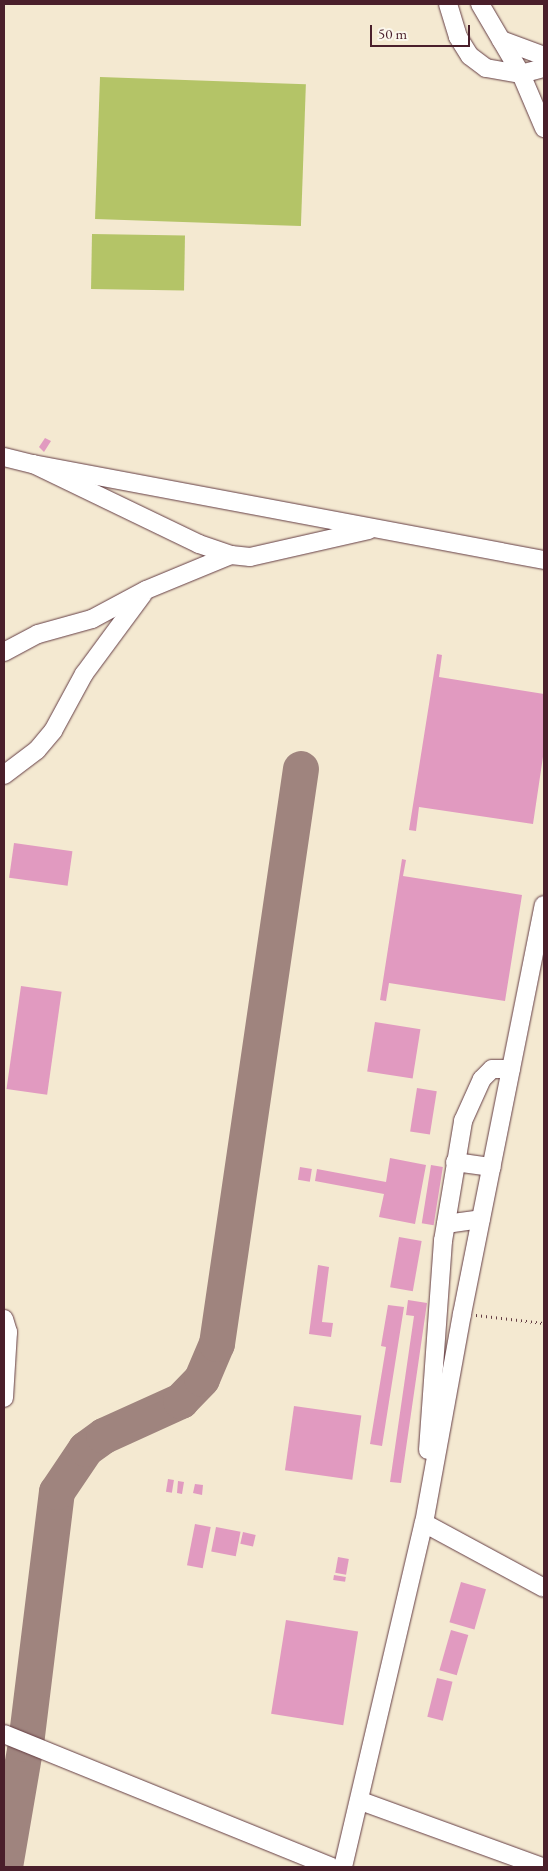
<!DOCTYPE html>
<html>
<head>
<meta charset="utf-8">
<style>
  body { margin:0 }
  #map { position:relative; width:548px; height:1871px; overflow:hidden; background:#f4e9d1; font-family:"EB Garamond",serif }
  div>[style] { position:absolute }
  .green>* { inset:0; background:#b4c467; transform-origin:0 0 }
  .taxiway>* { height:36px; margin:-18px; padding:0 18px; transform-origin:18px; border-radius:18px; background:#9f847e }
  .building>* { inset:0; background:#e19ac0; transform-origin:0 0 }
  .path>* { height:2.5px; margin-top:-1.25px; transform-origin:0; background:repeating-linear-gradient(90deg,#643d44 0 1px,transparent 0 5px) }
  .roads { filter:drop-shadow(0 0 1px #643d44) drop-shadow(0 0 1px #643d44) }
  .minor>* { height:18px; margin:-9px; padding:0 9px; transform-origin:9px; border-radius:9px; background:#fff }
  span { translate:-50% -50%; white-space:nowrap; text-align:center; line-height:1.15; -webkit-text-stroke:4px #fbf7ec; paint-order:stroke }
  .frame { position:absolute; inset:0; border:5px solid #4a1f2b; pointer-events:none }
  .scale { position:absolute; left:370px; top:25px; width:100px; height:22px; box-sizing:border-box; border:2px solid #4a1f2b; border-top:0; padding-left:6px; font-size:15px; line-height:18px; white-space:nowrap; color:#4a1f2b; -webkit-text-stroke:4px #fbf7ec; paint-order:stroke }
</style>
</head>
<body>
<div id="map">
  <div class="green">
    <i style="left:100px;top:77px;width:206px;height:142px;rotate:2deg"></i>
    <i style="left:92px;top:234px;width:93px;height:55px;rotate:1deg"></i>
  </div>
  <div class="taxiway">
    <i style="left:5px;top:1867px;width:125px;rotate:-80.3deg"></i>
    <i style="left:26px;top:1744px;width:254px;rotate:-83deg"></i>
    <i style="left:57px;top:1492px;width:52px;rotate:-56deg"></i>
    <i style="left:86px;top:1449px;width:22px;rotate:-36deg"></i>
    <i style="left:104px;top:1436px;width:85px;rotate:-24.4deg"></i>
    <i style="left:181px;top:1401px;width:30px;rotate:-46deg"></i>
    <i style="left:202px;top:1379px;width:38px;rotate:-67deg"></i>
    <i style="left:217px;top:1344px;width:581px;rotate:-81.69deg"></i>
  </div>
  <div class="building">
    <i style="clip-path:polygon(45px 438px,51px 441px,44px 452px,39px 447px)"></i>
    <i style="clip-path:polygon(437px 654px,442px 655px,439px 677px,544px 694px,544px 750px,533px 824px,419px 807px,416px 831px,409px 830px)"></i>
    <i style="left:14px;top:843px;width:59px;height:35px;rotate:8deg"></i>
    <i style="clip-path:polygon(402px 859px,406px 860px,403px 876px,522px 895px,505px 1001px,389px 983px,386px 1001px,380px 1000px)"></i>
    <i style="left:21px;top:986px;width:41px;height:104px;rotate:8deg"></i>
    <i style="left:375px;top:1022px;width:46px;height:50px;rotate:9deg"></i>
    <i style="left:417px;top:1088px;width:20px;height:44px;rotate:9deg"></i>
    <i style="clip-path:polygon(390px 1158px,426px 1165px,415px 1224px,379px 1217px,384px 1194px,315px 1181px,317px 1169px,386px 1182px)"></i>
    <i style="left:431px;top:1165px;width:12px;height:59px;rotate:9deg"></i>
    <i style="left:300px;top:1167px;width:12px;height:13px;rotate:9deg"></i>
    <i style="left:399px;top:1237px;width:23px;height:51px;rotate:10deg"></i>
    <i style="clip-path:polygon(318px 1265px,329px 1267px,322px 1322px,333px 1323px,331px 1337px,309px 1334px)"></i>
    <i style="clip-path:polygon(408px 1300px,427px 1303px,401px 1483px,390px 1482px,414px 1316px,406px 1315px)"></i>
    <i style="clip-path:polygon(388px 1305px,404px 1307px,382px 1446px,370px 1444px,386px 1347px,381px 1346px)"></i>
    <i style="left:294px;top:1406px;width:68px;height:65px;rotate:8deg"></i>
    <i style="left:168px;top:1479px;width:6px;height:13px;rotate:9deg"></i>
    <i style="clip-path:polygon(178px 1481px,184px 1482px,182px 1494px,177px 1493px)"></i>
    <i style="clip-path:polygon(195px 1484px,203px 1485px,202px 1495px,193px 1493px)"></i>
    <i style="left:195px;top:1524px;width:16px;height:42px;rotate:11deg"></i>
    <i style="left:216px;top:1527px;width:25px;height:25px;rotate:11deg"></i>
    <i style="left:243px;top:1532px;width:13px;height:12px;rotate:13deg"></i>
    <i style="left:338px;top:1557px;width:11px;height:16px;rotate:10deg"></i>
    <i style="left:334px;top:1575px;width:12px;height:5px;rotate:9deg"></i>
    <i style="left:461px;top:1582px;width:26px;height:42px;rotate:16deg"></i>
    <i style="left:286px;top:1620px;width:73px;height:95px;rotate:9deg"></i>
    <i style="left:451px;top:1630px;width:18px;height:42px;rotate:16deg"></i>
    <i style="left:437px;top:1678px;width:16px;height:40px;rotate:14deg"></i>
  </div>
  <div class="path">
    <i style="left:476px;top:1315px;width:68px;rotate:6.7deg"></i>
  </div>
  <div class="roads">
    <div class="minor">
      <i style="left:448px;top:4px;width:34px;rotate:73deg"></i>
      <i style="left:458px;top:37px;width:22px;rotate:58deg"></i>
      <i style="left:470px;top:56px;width:20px;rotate:37deg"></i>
      <i style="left:486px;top:68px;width:36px;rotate:10deg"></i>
      <i style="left:521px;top:74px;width:24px;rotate:-15deg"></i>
      <i style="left:480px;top:4px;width:81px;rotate:59.6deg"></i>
      <i style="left:521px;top:74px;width:59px;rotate:66.9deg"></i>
      <i style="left:501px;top:40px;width:46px;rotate:20.4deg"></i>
      <i style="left:4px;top:457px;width:30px;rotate:14deg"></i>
      <i style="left:33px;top:464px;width:184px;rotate:25.7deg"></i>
      <i style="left:199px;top:544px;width:34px;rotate:19deg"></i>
      <i style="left:231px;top:555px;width:19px;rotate:6deg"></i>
      <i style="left:250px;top:557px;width:122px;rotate:-12.8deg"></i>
      <i style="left:33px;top:464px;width:520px;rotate:10.64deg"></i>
      <i style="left:4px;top:652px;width:38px;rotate:-28deg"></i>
      <i style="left:38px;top:634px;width:56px;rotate:-15.5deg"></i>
      <i style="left:92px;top:619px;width:61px;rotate:-28.2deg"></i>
      <i style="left:146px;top:590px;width:92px;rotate:-22.4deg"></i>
      <i style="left:4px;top:775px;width:41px;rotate:-37.1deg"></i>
      <i style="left:37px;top:750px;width:25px;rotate:-50deg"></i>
      <i style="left:53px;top:731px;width:65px;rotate:-61.5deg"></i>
      <i style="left:84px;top:674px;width:99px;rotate:-53.6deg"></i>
      <i style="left:455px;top:1162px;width:37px;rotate:8deg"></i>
      <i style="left:446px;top:1224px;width:35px;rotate:-8deg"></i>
      <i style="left:4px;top:1319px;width:14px;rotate:73deg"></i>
      <i style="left:8px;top:1332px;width:66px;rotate:93.5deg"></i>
      <i style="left:428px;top:1450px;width:210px;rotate:-85.9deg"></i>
      <i style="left:443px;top:1241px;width:122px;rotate:-80.5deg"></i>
      <i style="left:463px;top:1121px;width:46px;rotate:-65.7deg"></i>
      <i style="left:482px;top:1079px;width:14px;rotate:-45deg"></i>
      <i style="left:492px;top:1069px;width:19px"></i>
      <i style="left:424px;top:1523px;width:136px;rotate:28.4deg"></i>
      <i style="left:4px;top:1734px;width:353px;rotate:22.1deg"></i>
      <i style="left:361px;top:1801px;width:193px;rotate:20deg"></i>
      <i style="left:343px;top:1867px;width:353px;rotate:-76.8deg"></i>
      <i style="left:424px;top:1523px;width:212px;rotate:-79.7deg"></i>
      <i style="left:462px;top:1314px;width:417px;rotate:-78.7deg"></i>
    </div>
  </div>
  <div class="frame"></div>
  <div class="scale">50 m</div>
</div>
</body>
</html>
